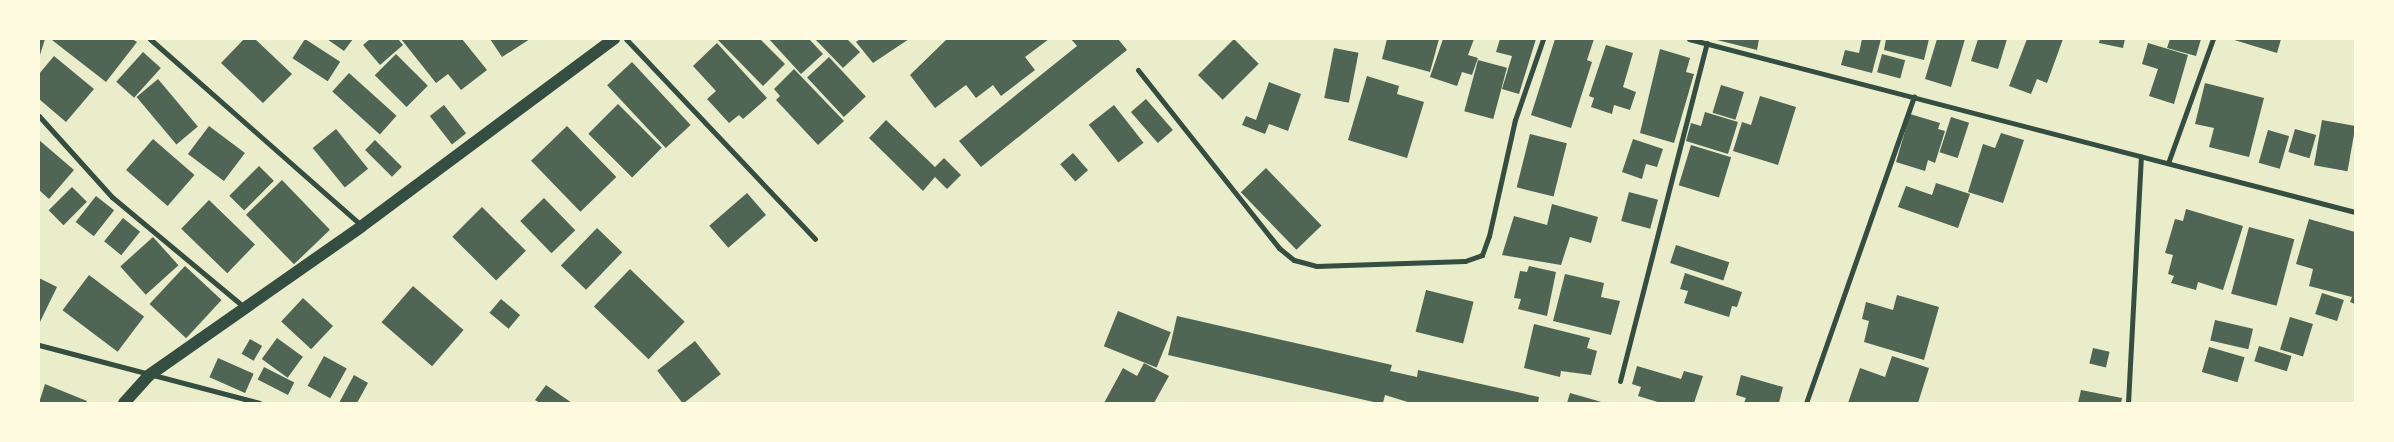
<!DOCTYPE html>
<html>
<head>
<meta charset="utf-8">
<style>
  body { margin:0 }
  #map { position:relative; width:2394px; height:442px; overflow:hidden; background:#e9edc9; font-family:"Asap Condensed",sans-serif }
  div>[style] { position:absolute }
  .building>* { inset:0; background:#4f6655; transform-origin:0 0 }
  .minor>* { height:5px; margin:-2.5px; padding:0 2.5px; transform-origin:2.5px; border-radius:2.5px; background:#344e41 }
  .primary>* { height:12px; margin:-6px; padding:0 6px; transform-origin:6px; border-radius:6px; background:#344e41 }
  span { translate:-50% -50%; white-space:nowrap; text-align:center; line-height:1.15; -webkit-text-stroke:4px #fefae0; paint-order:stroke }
  .frame { position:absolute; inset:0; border:40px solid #fefae0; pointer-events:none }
</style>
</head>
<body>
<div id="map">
  <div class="building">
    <i style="clip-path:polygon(39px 39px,45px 39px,39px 58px)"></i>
    <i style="clip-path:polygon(132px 39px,137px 42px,106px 82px,52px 40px)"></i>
    <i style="clip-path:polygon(244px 39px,255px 39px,292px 74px,263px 103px,221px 63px)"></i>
    <i style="left:305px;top:39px;width:42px;height:23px;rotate:33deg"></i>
    <i style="clip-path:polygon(327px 39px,353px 39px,344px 51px)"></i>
    <i style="clip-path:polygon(370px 39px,398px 39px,403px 45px,380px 65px,363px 45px)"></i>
    <i style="clip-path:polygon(401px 39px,462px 39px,487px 70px,461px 90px,448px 74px,436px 83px)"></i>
    <i style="clip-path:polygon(490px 39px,530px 39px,502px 57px)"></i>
    <i style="clip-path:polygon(717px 39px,760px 39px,785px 64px,763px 86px)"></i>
    <i style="clip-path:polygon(769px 39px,809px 39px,823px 54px,801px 74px)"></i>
    <i style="clip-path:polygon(815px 39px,847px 39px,860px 52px,843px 68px)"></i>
    <i style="clip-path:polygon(860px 39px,909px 39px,873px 63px,856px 42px)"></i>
    <i style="clip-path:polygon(947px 39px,1049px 39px,1025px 57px,1035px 70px,1001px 96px,993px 85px,976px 98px,966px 85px,935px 108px,910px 75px)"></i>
    <i style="clip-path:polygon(1071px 39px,1118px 39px,1127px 50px,981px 167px,959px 141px,1077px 46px)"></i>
    <i style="left:1234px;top:39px;width:35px;height:51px;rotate:45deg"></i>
    <i style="clip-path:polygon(1387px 39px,1439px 39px,1430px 72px,1382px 59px)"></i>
    <i style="clip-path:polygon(1443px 39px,1474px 39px,1468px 55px,1478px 58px,1472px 75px,1462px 72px,1457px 86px,1430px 77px)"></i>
    <i style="clip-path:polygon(1500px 39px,1536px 39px,1519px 94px,1502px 89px,1512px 56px,1496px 52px)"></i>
    <i style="clip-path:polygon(1555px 39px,1594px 39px,1587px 60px,1592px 62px,1571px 128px,1531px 115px)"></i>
    <i style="clip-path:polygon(1713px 39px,1759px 39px,1757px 50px)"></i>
    <i style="clip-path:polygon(1862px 39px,1881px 39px,1872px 73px,1841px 65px,1845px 50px,1859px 53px)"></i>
    <i style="clip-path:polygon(1886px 39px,1929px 39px,1924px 60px,1884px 50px)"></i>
    <i style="clip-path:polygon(1937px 39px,1965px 39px,1951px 87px,1925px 79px)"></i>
    <i style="clip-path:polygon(1978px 39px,2007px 39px,1998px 69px,1971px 61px)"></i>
    <i style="clip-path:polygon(2027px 39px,2063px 39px,2047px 83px,2037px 79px,2031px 94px,2009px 86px)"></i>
    <i style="clip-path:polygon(2100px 39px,2125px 39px,2123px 48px,2099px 43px)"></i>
    <i style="clip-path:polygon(2170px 39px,2201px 39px,2196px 56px,2167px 48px)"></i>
    <i style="clip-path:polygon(2231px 39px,2281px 39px,2277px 53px)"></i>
    <i style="clip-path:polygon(717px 43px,767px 98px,743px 119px,739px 115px,729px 123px,707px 99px,716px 91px,693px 66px)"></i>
    <i style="clip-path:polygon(2148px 43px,2188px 55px,2174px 104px,2149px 96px,2158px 69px,2142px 64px)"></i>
    <i style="clip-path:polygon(1606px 45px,1633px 53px,1623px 87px,1636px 92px,1630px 110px,1614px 105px,1612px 114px,1591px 107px,1594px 98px,1589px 96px)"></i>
    <i style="left:1334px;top:48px;width:25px;height:51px;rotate:11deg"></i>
    <i style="clip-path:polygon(1660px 49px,1690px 58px,1686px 72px,1694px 74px,1674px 143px,1640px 133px)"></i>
    <i style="left:143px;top:52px;width:24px;height:40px;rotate:42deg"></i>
    <i style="left:396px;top:54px;width:45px;height:30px;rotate:45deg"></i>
    <i style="left:1882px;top:54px;width:24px;height:19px;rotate:15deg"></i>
    <i style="clip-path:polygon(54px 56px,94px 89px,66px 122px,39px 99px,39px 74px)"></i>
    <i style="left:829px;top:57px;width:54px;height:30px;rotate:47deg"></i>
    <i style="left:1478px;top:60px;width:30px;height:53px;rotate:15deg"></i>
    <i style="left:632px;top:62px;width:86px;height:34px;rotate:47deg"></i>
    <i style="clip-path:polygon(794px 69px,844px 121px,818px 145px,776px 100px,780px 96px,774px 89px)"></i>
    <i style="left:349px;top:73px;width:64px;height:25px;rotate:42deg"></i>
    <i style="clip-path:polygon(1367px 76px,1399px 86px,1397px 94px,1424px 102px,1407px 158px,1348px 140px)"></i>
    <i style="left:158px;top:79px;width:62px;height:28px;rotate:50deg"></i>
    <i style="clip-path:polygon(1269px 82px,1301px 94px,1288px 131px,1269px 124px,1265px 134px,1242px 125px,1246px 116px,1256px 120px)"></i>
    <i style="clip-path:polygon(2205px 83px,2264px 98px,2249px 157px,2209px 147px,2214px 128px,2195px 124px)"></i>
    <i style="left:1721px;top:85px;width:24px;height:29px;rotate:17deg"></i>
    <i style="clip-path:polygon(1760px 96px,1796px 107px,1778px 165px,1733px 151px,1742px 122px,1751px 125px)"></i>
    <i style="left:1146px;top:99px;width:41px;height:20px;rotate:49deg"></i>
    <i style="left:618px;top:104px;width:62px;height:42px;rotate:45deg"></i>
    <i style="left:444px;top:105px;width:36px;height:18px;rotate:52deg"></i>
    <i style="left:1114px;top:105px;width:48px;height:32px;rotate:52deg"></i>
    <i style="clip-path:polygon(1705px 112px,1738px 122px,1728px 154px,1686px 141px,1691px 123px,1701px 126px)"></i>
    <i style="clip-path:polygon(1910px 114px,1940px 123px,1938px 129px,1945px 131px,1935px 163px,1928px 160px,1925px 171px,1896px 162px)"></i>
    <i style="left:1951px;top:117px;width:19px;height:37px;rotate:18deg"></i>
    <i style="clip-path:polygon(886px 120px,935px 167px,944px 158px,961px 175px,947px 189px,935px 177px,923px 191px,869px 138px)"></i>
    <i style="left:2322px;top:120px;width:34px;height:46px;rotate:10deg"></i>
    <i style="left:209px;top:126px;width:45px;height:35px;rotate:37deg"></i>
    <i style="left:567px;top:126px;width:71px;height:50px;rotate:46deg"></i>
    <i style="left:336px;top:129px;width:51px;height:30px;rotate:51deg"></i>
    <i style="left:2295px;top:129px;width:22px;height:24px;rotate:16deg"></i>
    <i style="left:2268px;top:130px;width:22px;height:34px;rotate:16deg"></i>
    <i style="clip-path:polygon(2001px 133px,2024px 140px,2003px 203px,1968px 192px,1983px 144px,1995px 148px)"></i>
    <i style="left:1530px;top:134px;width:38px;height:55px;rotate:14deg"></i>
    <i style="left:153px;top:139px;width:55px;height:41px;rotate:41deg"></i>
    <i style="clip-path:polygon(1633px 139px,1663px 149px,1657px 167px,1646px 164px,1642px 179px,1622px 172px)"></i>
    <i style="clip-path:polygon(39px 140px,74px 170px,49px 199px,39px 190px)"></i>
    <i style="left:375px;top:140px;width:38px;height:14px;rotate:45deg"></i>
    <i style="left:1691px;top:145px;width:42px;height:42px;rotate:17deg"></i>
    <i style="left:1073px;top:153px;width:23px;height:17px;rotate:49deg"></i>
    <i style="left:259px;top:166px;width:21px;height:42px;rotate:45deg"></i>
    <i style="left:1266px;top:168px;width:80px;height:35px;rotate:46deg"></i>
    <i style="left:282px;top:180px;width:69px;height:50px;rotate:46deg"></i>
    <i style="clip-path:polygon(1936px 183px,1970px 194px,1958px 228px,1898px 207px,1906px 186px,1932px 195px)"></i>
    <i style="left:72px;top:187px;width:21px;height:33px;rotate:45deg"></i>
    <i style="left:1629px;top:192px;width:30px;height:30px;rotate:15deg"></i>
    <i style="left:747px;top:193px;width:29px;height:50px;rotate:49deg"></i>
    <i style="left:96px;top:196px;width:23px;height:33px;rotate:38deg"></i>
    <i style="left:544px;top:198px;width:45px;height:33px;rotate:46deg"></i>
    <i style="left:209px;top:200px;width:64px;height:40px;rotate:44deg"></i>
    <i style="clip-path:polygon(1552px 204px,1598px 217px,1591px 243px,1570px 237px,1561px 265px,1502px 255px,1514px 216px,1547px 225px)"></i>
    <i style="left:482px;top:207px;width:62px;height:42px;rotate:45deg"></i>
    <i style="clip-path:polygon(2186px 209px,2243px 226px,2223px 290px,2198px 282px,2196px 290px,2171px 283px,2174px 276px,2168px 274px,2173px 255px,2165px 253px,2175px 219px,2183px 221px)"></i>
    <i style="left:123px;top:218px;width:22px;height:30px;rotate:39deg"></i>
    <i style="clip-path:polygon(2309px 219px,2355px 232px,2355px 304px,2350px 302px,2352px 297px,2309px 286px,2313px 269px,2296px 264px)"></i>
    <i style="left:2249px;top:227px;width:47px;height:69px;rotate:15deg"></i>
    <i style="left:597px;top:228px;width:35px;height:52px;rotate:44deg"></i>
    <i style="left:153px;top:237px;width:38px;height:44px;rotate:48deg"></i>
    <i style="left:1676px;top:245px;width:56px;height:19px;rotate:18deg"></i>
    <i style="left:185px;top:266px;width:50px;height:52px;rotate:43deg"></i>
    <i style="clip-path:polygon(1529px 266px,1556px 272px,1547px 316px,1518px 309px,1521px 299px,1514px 298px,1520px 271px,1527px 272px)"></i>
    <i style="left:630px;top:269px;width:76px;height:52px;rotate:44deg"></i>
    <i style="clip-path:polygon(1685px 273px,1742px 292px,1737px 307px,1732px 306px,1729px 317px,1684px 303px,1688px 291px,1680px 289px)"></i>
    <i style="clip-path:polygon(1565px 274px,1604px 283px,1601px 297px,1620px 301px,1611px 335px,1553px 321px)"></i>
    <i style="left:89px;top:275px;width:69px;height:44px;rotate:37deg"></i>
    <i style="clip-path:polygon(39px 278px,57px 287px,39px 324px)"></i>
    <i style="left:413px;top:286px;width:67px;height:48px;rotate:41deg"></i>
    <i style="left:1426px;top:290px;width:49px;height:43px;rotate:14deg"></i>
    <i style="left:2322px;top:293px;width:23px;height:22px;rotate:18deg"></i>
    <i style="clip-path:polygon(1897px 295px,1939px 307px,1924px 360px,1864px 342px,1869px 321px,1862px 319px,1866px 302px,1893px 310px)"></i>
    <i style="left:303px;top:298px;width:41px;height:32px;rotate:43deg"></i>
    <i style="left:501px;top:299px;width:25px;height:18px;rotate:40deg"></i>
    <i style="left:1118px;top:311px;width:57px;height:38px;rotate:22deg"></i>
    <i style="clip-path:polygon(1177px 316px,1392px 365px,1390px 371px,1417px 377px,1418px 370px,1539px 397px,1538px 403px,1411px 403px,1385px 395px,1383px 403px,1378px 403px,1168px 355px)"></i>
    <i style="left:2290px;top:317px;width:24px;height:34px;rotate:17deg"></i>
    <i style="left:2215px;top:320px;width:39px;height:21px;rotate:13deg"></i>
    <i style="clip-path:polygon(1534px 324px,1590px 338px,1587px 348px,1597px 351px,1591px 375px,1561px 371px,1560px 377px,1524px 368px)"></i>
    <i style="left:277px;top:338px;width:32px;height:26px;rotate:36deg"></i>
    <i style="left:250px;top:339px;width:14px;height:17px;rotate:30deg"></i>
    <i style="left:695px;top:341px;width:42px;height:48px;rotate:52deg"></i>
    <i style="left:2259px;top:346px;width:34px;height:16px;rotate:17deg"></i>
    <i style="left:2209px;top:347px;width:37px;height:26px;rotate:16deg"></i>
    <i style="left:2093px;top:348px;width:17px;height:16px;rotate:13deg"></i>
    <i style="left:324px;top:356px;width:26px;height:34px;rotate:29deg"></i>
    <i style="clip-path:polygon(1892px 356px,1929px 368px,1918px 403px,1848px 403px,1860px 368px,1885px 377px)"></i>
    <i style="left:218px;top:358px;width:39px;height:21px;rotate:24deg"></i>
    <i style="clip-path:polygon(1144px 363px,1169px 376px,1154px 403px,1104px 403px,1123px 368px,1137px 376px)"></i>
    <i style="clip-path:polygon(1637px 366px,1681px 379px,1684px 371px,1703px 376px,1694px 403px,1661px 403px,1638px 396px,1641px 387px,1632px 384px)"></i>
    <i style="left:264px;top:367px;width:34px;height:14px;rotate:27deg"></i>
    <i style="clip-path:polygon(354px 375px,368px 383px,357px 403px,339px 403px)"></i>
    <i style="clip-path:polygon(1741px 375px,1783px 387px,1779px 403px,1744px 403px,1746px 398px,1736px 395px)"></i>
    <i style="clip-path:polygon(45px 384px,87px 401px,86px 403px,39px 403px)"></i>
    <i style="clip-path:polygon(546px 385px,572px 403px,540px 403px,535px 400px)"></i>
    <i style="clip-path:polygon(2081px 390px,2122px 398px,2121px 403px,2078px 403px)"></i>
    <i style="clip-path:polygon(1570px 393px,1605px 403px,1567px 403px)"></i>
  </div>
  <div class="minor">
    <i style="left:150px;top:39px;width:283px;rotate:41.4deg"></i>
    <i style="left:626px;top:39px;width:275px;rotate:46.6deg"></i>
    <i style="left:1689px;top:39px;width:688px;rotate:14.56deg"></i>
    <i style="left:1138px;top:70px;width:227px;rotate:51.6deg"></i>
    <i style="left:1279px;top:248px;width:19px;rotate:39deg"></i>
    <i style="left:1294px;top:260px;width:23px;rotate:15deg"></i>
    <i style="left:1316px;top:266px;width:149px;rotate:-1.9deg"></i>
    <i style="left:1465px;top:261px;width:18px;rotate:-19deg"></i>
    <i style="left:1482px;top:255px;width:20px;rotate:-70deg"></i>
    <i style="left:1489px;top:236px;width:119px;rotate:-77.4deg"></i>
    <i style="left:1515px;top:120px;width:86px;rotate:-70.9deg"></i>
    <i style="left:39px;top:116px;width:109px;rotate:48deg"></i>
    <i style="left:112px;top:197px;width:173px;rotate:39.8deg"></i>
    <i style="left:2168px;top:163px;width:132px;rotate:-70.1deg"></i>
    <i style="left:39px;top:345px;width:228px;rotate:14.7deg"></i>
    <i style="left:1620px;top:381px;width:349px;rotate:-75.6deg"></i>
    <i style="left:1806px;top:403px;width:325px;rotate:-70.6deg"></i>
    <i style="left:2128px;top:403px;width:247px;rotate:-87deg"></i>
  </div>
  <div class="primary">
    <i style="left:124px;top:403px;width:36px;rotate:-48deg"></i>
    <i style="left:148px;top:376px;width:261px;rotate:-35deg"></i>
    <i style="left:362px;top:226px;width:314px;rotate:-36.6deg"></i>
  </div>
  <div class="frame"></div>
</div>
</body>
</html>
